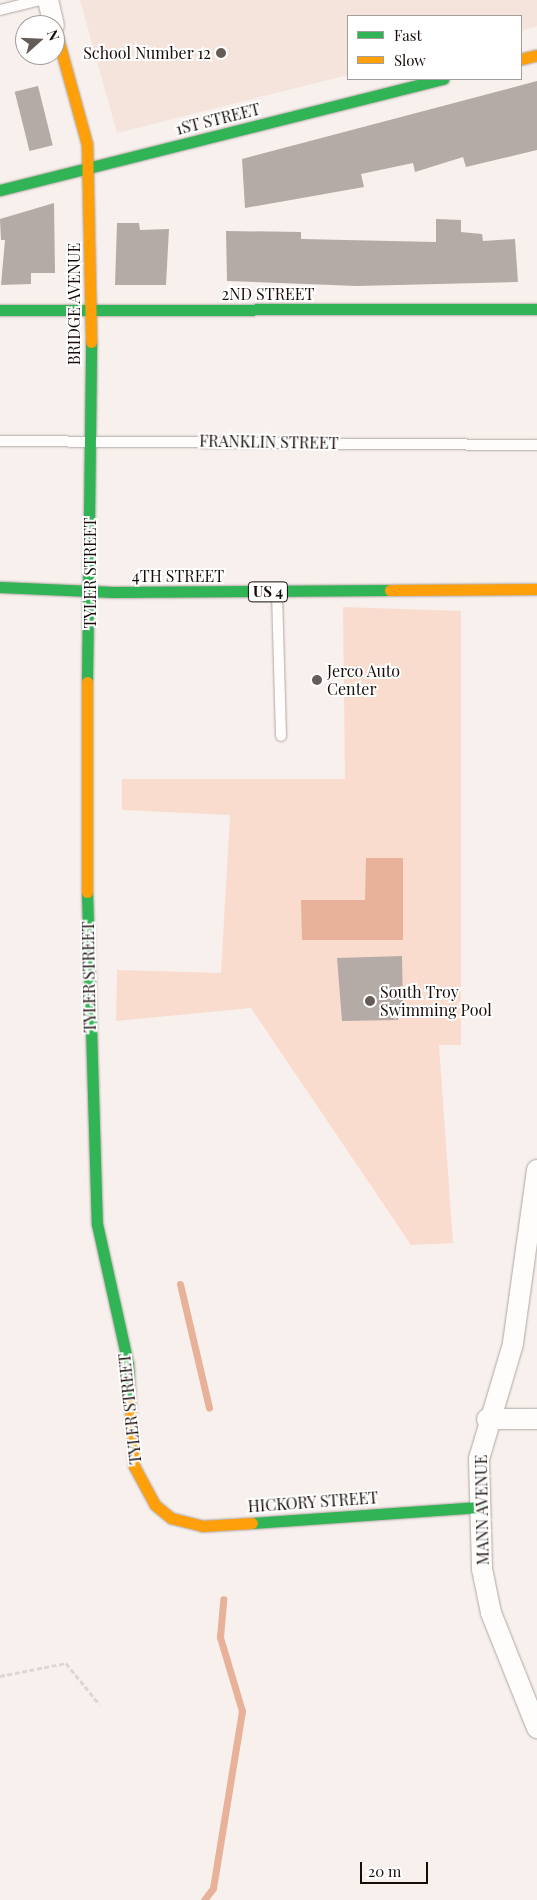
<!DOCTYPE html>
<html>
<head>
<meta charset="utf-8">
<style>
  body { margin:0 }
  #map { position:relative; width:537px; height:1900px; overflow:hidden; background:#f7f0ec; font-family:"Playfair Display",serif }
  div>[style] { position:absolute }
  .built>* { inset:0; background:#f4e4dc }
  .green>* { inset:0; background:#fadcce }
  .water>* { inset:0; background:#e7b19a }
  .stream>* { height:7px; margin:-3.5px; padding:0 3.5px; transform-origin:3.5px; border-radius:3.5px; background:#e7b19a }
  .building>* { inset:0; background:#b4aba7; transform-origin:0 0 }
  .path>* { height:3px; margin-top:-1.5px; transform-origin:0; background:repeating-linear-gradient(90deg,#dad7d6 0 5px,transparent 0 7.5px) }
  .roads { filter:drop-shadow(0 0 1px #b0a7a3) drop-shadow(0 0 1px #b0a7a3) }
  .lane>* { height:10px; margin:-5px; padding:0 5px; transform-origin:5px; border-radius:5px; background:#fefdfc }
  .street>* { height:20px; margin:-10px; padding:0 10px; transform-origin:10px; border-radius:10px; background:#fefdfc }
  .fast>* { height:11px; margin:-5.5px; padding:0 5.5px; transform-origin:5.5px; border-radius:5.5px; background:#30b455 }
  .slow>* { height:11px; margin:-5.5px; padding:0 5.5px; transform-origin:5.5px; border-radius:5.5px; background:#ff9f0a }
  .dots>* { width:14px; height:14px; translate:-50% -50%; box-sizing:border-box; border:2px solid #fff; border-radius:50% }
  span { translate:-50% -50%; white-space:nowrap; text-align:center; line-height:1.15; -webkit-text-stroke:4px #fff; paint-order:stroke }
  .shield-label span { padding:1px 4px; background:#fff; border:1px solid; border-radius:4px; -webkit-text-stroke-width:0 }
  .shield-label { font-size:15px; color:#170c07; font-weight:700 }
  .poi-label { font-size:16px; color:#170c07 }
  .right { translate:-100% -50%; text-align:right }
  .left { translate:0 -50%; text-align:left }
  .street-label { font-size:16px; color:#170c07 }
  .legend { position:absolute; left:347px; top:15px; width:175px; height:65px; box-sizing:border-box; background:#fff; border:1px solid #a29e9c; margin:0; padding:6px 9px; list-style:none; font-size:15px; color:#170c07 }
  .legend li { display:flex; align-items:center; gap:10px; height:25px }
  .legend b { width:25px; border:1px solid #a29e9c }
  .north { position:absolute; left:15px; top:15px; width:50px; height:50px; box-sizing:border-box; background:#fff; border:1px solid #a29e9c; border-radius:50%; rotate:70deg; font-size:14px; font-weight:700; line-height:20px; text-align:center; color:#170c07 }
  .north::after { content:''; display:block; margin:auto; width:18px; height:22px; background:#655c57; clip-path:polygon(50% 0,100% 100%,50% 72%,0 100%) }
  .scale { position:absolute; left:360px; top:1862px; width:68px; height:22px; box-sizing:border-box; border:2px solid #170c07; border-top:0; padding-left:6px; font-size:15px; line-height:18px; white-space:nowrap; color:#170c07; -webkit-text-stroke:4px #fff; paint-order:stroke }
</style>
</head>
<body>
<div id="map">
  <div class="built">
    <i style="clip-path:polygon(80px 0,537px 0,537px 26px,521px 31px,521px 16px,348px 16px,348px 75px,117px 133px)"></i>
  </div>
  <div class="green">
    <i style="clip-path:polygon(343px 607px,461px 611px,461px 1045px,439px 1045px,453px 1243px,411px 1245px,251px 1008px,116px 1021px,117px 970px,221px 973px,230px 815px,122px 810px,122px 779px,345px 779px)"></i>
  </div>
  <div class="water">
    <i style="clip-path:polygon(366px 858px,403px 858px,403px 940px,302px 940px,301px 900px,365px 900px)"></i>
  </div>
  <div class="stream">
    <i style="left:180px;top:1284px;width:127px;rotate:76.8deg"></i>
    <i style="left:204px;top:1900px;width:15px;rotate:-53deg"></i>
    <i style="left:213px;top:1888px;width:179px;rotate:-80.7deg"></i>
    <i style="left:242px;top:1711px;width:77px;rotate:-106.6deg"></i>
    <i style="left:220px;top:1637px;width:38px;rotate:-85deg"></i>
  </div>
  <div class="building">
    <i style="clip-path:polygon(537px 81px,537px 150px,466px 167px,463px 157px,415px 172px,413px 163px,361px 174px,364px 187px,245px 208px,242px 159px)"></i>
    <i style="left:38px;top:86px;width:61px;height:24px;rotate:76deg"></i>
    <i style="clip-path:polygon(54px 203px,55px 273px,31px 273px,31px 284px,1px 285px,5px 240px,1px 240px,0 219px)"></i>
    <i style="clip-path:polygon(436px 219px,461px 220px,461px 232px,482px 234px,483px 241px,515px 239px,518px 282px,357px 286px,227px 281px,226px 231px,301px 232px,301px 239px,436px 242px)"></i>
    <i style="clip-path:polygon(117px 223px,139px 223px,140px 230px,169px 229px,166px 285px,115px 285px)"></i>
    <i style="clip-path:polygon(402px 956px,403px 1009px,398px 1009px,398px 1020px,342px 1021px,337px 958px)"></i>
  </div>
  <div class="path">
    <i style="left:0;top:1676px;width:67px;rotate:-11.1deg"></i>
    <i style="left:66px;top:1663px;width:53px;rotate:51.2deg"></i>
  </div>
  <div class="roads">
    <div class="lane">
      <i style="left:0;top:10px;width:41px;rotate:-14deg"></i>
      <i style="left:0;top:441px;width:537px;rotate:0.43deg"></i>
      <i style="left:277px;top:593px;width:143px;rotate:88.4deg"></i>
    </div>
    <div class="street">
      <i style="left:48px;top:0;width:26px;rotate:77deg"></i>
      <i style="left:537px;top:1170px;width:176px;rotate:97.9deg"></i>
      <i style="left:513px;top:1344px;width:120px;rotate:106.5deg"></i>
      <i style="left:479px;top:1459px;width:110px;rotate:88.4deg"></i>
      <i style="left:482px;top:1569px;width:45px;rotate:78.4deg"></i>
      <i style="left:491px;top:1613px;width:124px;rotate:68.2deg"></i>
      <i style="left:487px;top:1419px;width:50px"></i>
    </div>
    <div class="fast">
      <i style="left:0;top:190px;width:457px;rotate:-14.1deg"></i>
      <i style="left:0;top:310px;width:537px;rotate:-0.11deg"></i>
      <i style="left:0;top:587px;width:113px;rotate:2.5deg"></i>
      <i style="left:113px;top:592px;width:277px;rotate:-0.4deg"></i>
      <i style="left:87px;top:682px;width:340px;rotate:-89.3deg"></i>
      <i style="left:87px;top:892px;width:332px;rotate:88.3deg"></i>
      <i style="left:97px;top:1224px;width:143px;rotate:77.5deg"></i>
      <i style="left:128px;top:1364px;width:38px;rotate:87deg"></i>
      <i style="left:252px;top:1523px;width:228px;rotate:-4deg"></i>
    </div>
    <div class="slow">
      <i style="left:55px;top:28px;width:120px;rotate:74.6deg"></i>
      <i style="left:87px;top:144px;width:198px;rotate:88.8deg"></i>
      <i style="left:521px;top:59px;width:16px;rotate:-14deg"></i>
      <i style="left:390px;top:590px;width:147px;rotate:-0.4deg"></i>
      <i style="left:87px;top:892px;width:210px;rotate:-90deg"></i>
      <i style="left:130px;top:1402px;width:64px;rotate:86.4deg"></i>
      <i style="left:134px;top:1466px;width:44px;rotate:61.7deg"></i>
      <i style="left:155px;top:1505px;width:21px;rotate:39deg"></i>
      <i style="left:171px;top:1518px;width:32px;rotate:14deg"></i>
      <i style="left:202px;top:1526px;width:50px;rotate:-3.4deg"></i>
    </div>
  </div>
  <div class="dots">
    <i style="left:221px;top:53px;background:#655c57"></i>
    <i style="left:317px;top:680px;background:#655c57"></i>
    <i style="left:370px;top:1001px;background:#655c57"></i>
  </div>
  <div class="shield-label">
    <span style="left:268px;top:592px">US 4</span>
  </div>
  <div class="poi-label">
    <span class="right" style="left:211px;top:53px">School Number 12</span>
    <span class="left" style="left:327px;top:680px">Jerco Auto<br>Center</span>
    <span class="left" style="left:380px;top:1001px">South Troy<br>Swimming Pool</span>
  </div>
  <div class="street-label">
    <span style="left:218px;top:119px;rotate:-14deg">1ST STREET</span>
    <span style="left:268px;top:294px">2ND STREET</span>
    <span style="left:74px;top:304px;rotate:-90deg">BRIDGE AVENUE</span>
    <span style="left:269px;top:442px;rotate:1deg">FRANKLIN STREET</span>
    <span style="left:90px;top:573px;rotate:-90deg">TYLER STREET</span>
    <span style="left:178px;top:576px">4TH STREET</span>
    <span style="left:89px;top:977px;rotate:-91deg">TYLER STREET</span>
    <span style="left:130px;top:1409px;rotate:-96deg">TYLER STREET</span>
    <span style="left:313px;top:1502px;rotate:-4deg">HICKORY STREET</span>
    <span style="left:482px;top:1510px;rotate:-91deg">MANN AVENUE</span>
  </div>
  <ul class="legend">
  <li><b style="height:6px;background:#30b455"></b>Fast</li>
  <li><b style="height:6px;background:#ff9f0a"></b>Slow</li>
  </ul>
  <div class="north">N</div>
  <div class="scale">20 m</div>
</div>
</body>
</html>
